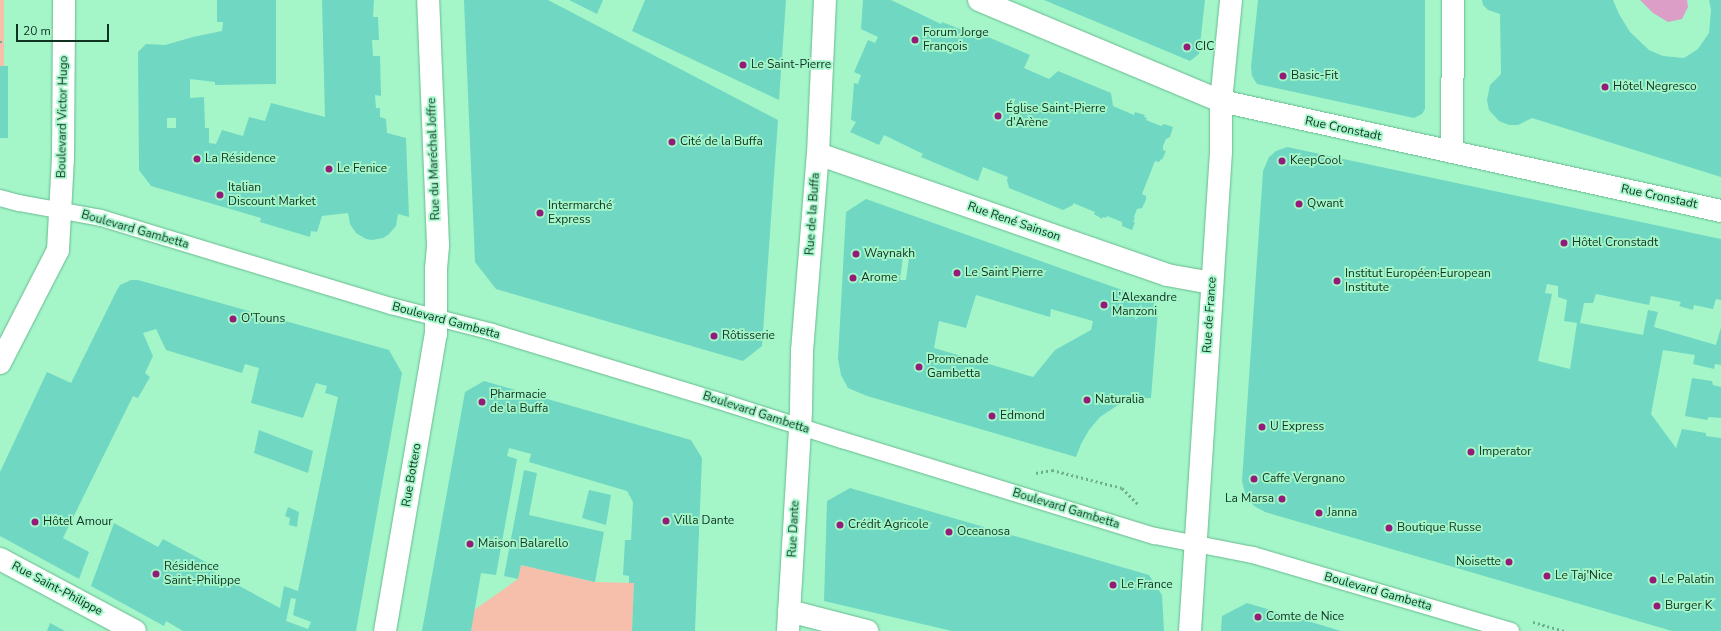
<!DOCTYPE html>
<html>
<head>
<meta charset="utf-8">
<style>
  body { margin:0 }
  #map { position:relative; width:1721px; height:631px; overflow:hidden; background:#a4f6c9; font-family:"Nunito Sans",sans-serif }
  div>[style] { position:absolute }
  .green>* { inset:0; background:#f5bfac; transform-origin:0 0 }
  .water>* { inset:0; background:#dc9ec7 }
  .building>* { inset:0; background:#70d7c3; transform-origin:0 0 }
  .path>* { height:2.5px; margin-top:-1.25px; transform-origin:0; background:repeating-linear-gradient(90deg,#6eae8c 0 2px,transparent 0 5px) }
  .roads { filter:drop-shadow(0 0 1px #69b98f) drop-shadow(0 0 1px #69b98f) }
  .service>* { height:16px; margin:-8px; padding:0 8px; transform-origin:8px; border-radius:8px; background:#fff }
  .minor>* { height:22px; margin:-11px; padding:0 11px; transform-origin:11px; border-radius:11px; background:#fff }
  .tertiary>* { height:22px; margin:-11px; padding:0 11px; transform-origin:11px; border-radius:11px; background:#fff }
  .secondary>* { height:22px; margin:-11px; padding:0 11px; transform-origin:11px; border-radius:11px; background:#fff }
  .dots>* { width:11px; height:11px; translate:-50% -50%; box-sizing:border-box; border:2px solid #a4f6c9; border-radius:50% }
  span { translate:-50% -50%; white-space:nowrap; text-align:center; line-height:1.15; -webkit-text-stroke:3.5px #a4f6c9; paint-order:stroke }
  .poi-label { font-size:12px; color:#0f3221 }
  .left { translate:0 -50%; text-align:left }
  .right { translate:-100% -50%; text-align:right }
  .street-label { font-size:12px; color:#0f3221 }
  .scale { position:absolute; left:16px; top:24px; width:93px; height:18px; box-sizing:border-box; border:2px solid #0f3221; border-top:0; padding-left:5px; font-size:12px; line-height:14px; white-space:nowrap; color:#0f3221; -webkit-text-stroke:3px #a4f6c9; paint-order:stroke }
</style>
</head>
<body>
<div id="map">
  <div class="green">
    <i style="left:0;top:0;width:4px;height:66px"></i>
    <i style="clip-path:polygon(521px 565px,595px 582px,634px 583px,632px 631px,471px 631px,474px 610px,518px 579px)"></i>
  </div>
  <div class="water">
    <i style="clip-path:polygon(1640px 0,1687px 0,1688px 7px,1682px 19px,1668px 22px,1653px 13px)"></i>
  </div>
  <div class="building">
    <i style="clip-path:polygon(evenodd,217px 0,276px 0,276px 84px,215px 85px,215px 82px,190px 79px,190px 98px,204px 97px,205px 128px,209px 128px,209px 143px,216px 144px,222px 130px,243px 136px,249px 117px,265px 121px,271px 103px,325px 117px,322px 0,374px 0,373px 17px,378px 17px,379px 40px,372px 40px,373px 56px,380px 56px,381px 96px,375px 95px,376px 108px,380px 108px,380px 117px,386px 119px,387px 133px,406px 138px,409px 217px,398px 214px,396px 226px,389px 234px,383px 238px,372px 240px,366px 239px,356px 233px,350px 224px,348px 213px,322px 216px,317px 232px,311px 231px,310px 237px,260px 222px,261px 218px,151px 186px,139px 170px,138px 52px,146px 44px,165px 45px,193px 37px,222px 31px,223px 22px,217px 22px,217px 0,167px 118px,176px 118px,176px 128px,167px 128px,167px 118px)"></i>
    <i style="clip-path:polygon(464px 0,548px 0,778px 120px,762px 346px,743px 361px,496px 289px,475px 262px)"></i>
    <i style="clip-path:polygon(569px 0,603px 0,597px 14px)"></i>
    <i style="clip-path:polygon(645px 0,786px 0,779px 100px,632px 31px)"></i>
    <i style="clip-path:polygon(863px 0,891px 0,941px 24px,942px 22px,973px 34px,974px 31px,1030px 55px,1024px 68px,1049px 79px,1058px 71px,1111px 93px,1113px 106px,1134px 115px,1135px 112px,1145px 115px,1144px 117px,1147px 118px,1146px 120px,1161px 126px,1164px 124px,1173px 127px,1170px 137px,1166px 139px,1163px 146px,1163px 150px,1166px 151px,1162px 160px,1161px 159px,1159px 162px,1155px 161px,1142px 194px,1146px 196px,1146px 200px,1142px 208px,1137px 209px,1134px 217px,1135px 218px,1133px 222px,1135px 222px,1132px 230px,1122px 226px,1122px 222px,1107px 216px,1106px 218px,1103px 217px,1102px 219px,1094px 214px,1095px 212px,1073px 203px,1073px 205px,1063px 210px,1009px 188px,1007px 180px,1008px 177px,983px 167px,978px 181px,921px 157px,923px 154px,884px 135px,879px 145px,850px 132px,856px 122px,851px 120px,854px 83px,858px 84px,861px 75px,854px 72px,868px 40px,875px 43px,878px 37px,861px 29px)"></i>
    <i style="clip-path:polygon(1044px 0,1205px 0,1199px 54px,1190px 61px)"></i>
    <i style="clip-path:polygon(1258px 0,1425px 0,1425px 109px,1422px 114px,1414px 118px,1257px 84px,1252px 76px,1251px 67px)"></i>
    <i style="clip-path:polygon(1482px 0,1613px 0,1619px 14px,1630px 32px,1649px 50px,1663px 56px,1684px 58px,1698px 49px,1709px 33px,1711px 10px,1709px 0,1721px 0,1721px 177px,1532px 118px,1518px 125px,1509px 125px,1499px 121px,1489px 110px,1487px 100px,1490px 85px,1501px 74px,1500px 14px,1488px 10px,1483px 5px)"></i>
    <i style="left:0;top:66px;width:8px;height:72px"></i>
    <i style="clip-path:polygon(evenodd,1287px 147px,1721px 239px,1721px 300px,1716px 299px,1713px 309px,1694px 305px,1693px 310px,1679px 306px,1681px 302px,1651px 296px,1649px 305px,1596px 294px,1593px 303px,1584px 303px,1580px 323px,1643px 335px,1648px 310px,1658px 312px,1654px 327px,1716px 345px,1721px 327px,1721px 365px,1715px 364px,1714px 369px,1693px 364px,1695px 355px,1663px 350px,1651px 414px,1676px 448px,1682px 429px,1706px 433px,1706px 436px,1721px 438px,1721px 631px,1672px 631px,1265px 512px,1254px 506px,1245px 493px,1242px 481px,1263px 171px,1269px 157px,1276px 151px,1287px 147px,1547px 284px,1558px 286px,1558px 297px,1567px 300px,1564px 321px,1577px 323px,1570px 369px,1538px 361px,1552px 294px,1545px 293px,1547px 284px)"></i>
    <i style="clip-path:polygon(evenodd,866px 199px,1153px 301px,1158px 310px,1151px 398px,1137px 399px,1118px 405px,1100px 417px,1089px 430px,1081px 444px,1076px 457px,867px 396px,848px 388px,841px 375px,838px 359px,846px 212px,866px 199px,904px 249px,910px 249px,906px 280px,900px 280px,904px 249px,866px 199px,976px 295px,1050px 317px,1051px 309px,1093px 321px,1091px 330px,1055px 350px,1033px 377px,934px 348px,939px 321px,966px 328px,976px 295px)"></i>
    <i style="clip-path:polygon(evenodd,131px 280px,138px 280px,389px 350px,402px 373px,356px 631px,183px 631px,166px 621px,164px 626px,91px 586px,114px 523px,158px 547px,163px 539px,213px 566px,210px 570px,280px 608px,284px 586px,298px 591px,338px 397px,325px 393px,327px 386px,316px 383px,303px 418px,251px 403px,259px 368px,245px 364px,242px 373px,166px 350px,156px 329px,143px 333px,153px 356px,145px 373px,150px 377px,138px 398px,133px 396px,63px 538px,89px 552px,79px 579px,0 536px,0 472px,47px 372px,71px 383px,117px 290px,120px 285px,131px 280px,291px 598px,296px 599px,293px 615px,311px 622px,308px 629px,286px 621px,291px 598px)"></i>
    <i style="clip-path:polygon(1692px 378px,1712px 381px,1713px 385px,1721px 387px,1721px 418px,1709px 417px,1707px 420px,1685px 416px)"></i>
    <i style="clip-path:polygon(484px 381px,691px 440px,702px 458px,695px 631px,632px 631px,634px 583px,629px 583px,629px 576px,623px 575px,625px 540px,631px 540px,633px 502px,627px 491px,529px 462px,531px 454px,509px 448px,507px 456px,517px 459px,496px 575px,481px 573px,471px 631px,422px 631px,465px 392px)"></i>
    <i style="clip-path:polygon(259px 430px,313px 451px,308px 473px,254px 453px)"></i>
    <i style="clip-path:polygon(524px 470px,537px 473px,529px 515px,604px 532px,595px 582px,521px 565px,518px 579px,504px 576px)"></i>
    <i style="clip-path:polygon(850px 488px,1149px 575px,1162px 595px,1164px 631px,952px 631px,824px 601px,827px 501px)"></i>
    <i style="clip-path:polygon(589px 490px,611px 495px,606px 525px,582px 518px)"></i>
    <i style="clip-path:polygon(288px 507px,299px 512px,297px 527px,289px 525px,290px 518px,285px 516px)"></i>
    <i style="clip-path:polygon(1247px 603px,1341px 631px,1221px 631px,1222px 616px)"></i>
    <i style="clip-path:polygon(50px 623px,65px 631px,47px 631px)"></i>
  </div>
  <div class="path">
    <i style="left:0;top:42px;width:4px"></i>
    <i style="left:1036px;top:473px;width:16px;rotate:-11deg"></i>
    <i style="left:1052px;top:470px;width:72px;rotate:14.4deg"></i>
    <i style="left:1122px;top:488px;width:23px;rotate:45deg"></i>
    <i style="left:1533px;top:622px;width:33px;rotate:16deg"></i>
  </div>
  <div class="roads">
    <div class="service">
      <i style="left:0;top:198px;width:20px;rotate:15deg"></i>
      <i style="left:19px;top:203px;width:83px;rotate:10.4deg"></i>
      <i style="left:101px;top:218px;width:303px;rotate:16.9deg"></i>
      <i style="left:391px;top:306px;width:104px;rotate:14.4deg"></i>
      <i style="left:492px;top:332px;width:248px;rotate:16.9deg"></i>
      <i style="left:729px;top:404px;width:119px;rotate:17.7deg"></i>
      <i style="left:842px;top:440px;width:327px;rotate:17.1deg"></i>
      <i style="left:1155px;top:536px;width:100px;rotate:11deg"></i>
      <i style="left:1253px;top:555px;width:269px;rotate:16.4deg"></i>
    </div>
    <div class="minor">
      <i style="left:979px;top:0;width:262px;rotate:22.7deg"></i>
      <i style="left:1221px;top:101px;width:512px;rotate:12.41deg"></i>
      <i style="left:1452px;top:152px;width:152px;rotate:-89.6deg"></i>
      <i style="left:818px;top:154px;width:369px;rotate:19.1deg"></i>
      <i style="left:1167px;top:275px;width:46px;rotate:10.1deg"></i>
      <i style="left:0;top:559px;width:153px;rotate:28.1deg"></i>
      <i style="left:789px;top:611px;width:81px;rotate:14.4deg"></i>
      <i style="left:1190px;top:631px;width:481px;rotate:-86.3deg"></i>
      <i style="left:1221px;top:151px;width:50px;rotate:-90deg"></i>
      <i style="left:1221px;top:101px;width:101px;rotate:-84.3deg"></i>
    </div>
    <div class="tertiary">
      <i style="left:788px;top:631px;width:222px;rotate:-86.6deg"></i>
      <i style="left:801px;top:409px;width:58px;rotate:-89deg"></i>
      <i style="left:802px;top:351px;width:198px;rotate:-85.4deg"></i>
      <i style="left:818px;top:154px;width:154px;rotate:-87.4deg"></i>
    </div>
    <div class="secondary">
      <i style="left:0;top:363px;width:127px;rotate:-62.8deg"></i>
      <i style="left:58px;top:250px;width:91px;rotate:-86.9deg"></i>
      <i style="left:63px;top:159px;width:159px;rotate:-89.6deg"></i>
      <i style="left:385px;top:631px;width:301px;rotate:-80.3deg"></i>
      <i style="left:436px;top:334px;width:65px;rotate:-90deg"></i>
      <i style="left:436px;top:269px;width:24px;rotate:-85deg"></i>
      <i style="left:438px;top:245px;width:245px;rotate:-92.3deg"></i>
    </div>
  </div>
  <div class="dots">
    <i style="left:915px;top:40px;background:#941b78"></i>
    <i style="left:1187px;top:47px;background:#941b78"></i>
    <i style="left:743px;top:65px;background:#941b78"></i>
    <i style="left:1283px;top:76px;background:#941b78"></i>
    <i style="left:1605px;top:87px;background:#941b78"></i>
    <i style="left:998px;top:116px;background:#941b78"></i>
    <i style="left:672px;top:142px;background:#941b78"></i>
    <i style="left:197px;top:159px;background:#941b78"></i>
    <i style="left:1282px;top:161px;background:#941b78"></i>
    <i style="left:329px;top:169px;background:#941b78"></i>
    <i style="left:220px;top:195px;background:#941b78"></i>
    <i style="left:1299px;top:204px;background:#941b78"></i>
    <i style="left:540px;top:213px;background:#941b78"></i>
    <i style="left:1564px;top:243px;background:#941b78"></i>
    <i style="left:856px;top:254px;background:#941b78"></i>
    <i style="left:957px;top:273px;background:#941b78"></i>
    <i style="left:853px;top:278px;background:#941b78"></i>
    <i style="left:1337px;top:281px;background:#941b78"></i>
    <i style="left:1104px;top:305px;background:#941b78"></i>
    <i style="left:233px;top:319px;background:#941b78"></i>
    <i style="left:714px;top:336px;background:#941b78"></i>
    <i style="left:919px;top:367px;background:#941b78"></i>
    <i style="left:1087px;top:400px;background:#941b78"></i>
    <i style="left:482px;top:402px;background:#941b78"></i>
    <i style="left:992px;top:416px;background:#941b78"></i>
    <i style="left:1262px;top:427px;background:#941b78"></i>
    <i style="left:1471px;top:452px;background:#941b78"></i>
    <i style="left:1254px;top:479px;background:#941b78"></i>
    <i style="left:1282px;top:499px;background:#941b78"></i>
    <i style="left:1319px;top:513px;background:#941b78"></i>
    <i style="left:666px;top:521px;background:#941b78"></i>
    <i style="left:35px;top:522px;background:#941b78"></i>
    <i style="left:840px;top:525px;background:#941b78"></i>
    <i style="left:1389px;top:528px;background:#941b78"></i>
    <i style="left:949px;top:532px;background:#941b78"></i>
    <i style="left:470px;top:544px;background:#941b78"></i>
    <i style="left:1509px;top:562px;background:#941b78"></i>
    <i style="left:156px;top:574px;background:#941b78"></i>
    <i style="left:1547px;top:576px;background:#941b78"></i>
    <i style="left:1653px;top:580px;background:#941b78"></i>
    <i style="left:1113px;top:585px;background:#941b78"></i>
    <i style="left:1657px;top:606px;background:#941b78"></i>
    <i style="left:1258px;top:617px;background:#941b78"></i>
  </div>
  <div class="poi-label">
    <span class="left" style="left:923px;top:40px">Forum Jorge<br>François</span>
    <span class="left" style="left:1195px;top:47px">CIC</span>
    <span class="left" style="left:751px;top:65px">Le Saint-Pierre</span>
    <span class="left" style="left:1291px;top:76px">Basic-Fit</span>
    <span class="left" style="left:1613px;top:87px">Hôtel Negresco</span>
    <span class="left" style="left:1006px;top:116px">Église Saint-Pierre<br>d'Arène</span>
    <span class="left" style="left:680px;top:142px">Cité de la Buffa</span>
    <span class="left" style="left:205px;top:159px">La Résidence</span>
    <span class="left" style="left:1290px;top:161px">KeepCool</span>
    <span class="left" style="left:337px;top:169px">Le Fenice</span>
    <span class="left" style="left:228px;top:195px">Italian<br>Discount Market</span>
    <span class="left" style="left:1307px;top:204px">Qwant</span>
    <span class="left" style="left:548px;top:213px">Intermarché<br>Express</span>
    <span class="left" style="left:1572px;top:243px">Hôtel Cronstadt</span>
    <span class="left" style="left:864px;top:254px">Waynakh</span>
    <span class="left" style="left:965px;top:273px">Le Saint Pierre</span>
    <span class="left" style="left:1345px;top:281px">Institut Européen·European<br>Institute</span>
    <span class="left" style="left:861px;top:278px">Arome</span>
    <span class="left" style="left:1112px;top:305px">L'Alexandre<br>Manzoni</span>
    <span class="left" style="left:241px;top:319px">O'Touns</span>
    <span class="left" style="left:722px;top:336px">Rôtisserie</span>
    <span class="left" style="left:927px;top:367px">Promenade<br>Gambetta</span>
    <span class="left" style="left:490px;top:402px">Pharmacie<br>de la Buffa</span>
    <span class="left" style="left:1095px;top:400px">Naturalia</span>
    <span class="left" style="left:1000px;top:416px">Edmond</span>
    <span class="left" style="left:1270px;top:427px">U Express</span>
    <span class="left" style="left:1479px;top:452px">Imperator</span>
    <span class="left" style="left:1262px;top:479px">Caffe Vergnano</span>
    <span class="right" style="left:1274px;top:499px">La Marsa</span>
    <span class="left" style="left:1327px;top:513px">Janna</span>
    <span class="left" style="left:674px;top:521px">Villa Dante</span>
    <span class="left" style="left:43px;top:522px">Hôtel Amour</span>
    <span class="left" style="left:848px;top:525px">Crédit Agricole</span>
    <span class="left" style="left:1397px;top:528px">Boutique Russe</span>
    <span class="left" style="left:957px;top:532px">Oceanosa</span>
    <span class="left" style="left:478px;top:544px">Maison Balarello</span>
    <span class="right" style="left:1501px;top:562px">Noisette</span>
    <span class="left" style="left:164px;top:574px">Résidence<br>Saint-Philippe</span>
    <span class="left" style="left:1555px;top:576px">Le Taj'Nice</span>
    <span class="left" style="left:1661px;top:580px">Le Palatin</span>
    <span class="left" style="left:1121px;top:585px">Le France</span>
    <span class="left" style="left:1665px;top:606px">Burger K</span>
    <span class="left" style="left:1266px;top:617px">Comte de Nice</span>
  </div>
  <div class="street-label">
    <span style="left:63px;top:117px;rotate:-89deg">Boulevard Victor Hugo</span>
    <span style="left:1343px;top:129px;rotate:12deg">Rue Cronstadt</span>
    <span style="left:434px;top:159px;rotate:-92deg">Rue du Maréchal Joffre</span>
    <span style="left:1659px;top:197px;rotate:12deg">Rue Cronstadt</span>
    <span style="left:813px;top:214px;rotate:-86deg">Rue de la Buffa</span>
    <span style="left:1014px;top:222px;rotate:19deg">Rue René Sainson</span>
    <span style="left:135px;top:230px;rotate:16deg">Boulevard Gambetta</span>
    <span style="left:1210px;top:315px;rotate:-86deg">Rue de France</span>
    <span style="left:446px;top:321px;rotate:15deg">Boulevard Gambetta</span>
    <span style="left:756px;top:413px;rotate:18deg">Boulevard Gambetta</span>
    <span style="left:412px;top:475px;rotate:-80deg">Rue Bottero</span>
    <span style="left:1066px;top:509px;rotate:17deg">Boulevard Gambetta</span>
    <span style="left:794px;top:529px;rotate:-87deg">Rue Dante</span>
    <span style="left:57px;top:589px;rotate:28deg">Rue Saint-Philippe</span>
    <span style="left:1378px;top:592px;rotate:16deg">Boulevard Gambetta</span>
  </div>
  <div class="scale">20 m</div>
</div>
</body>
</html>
